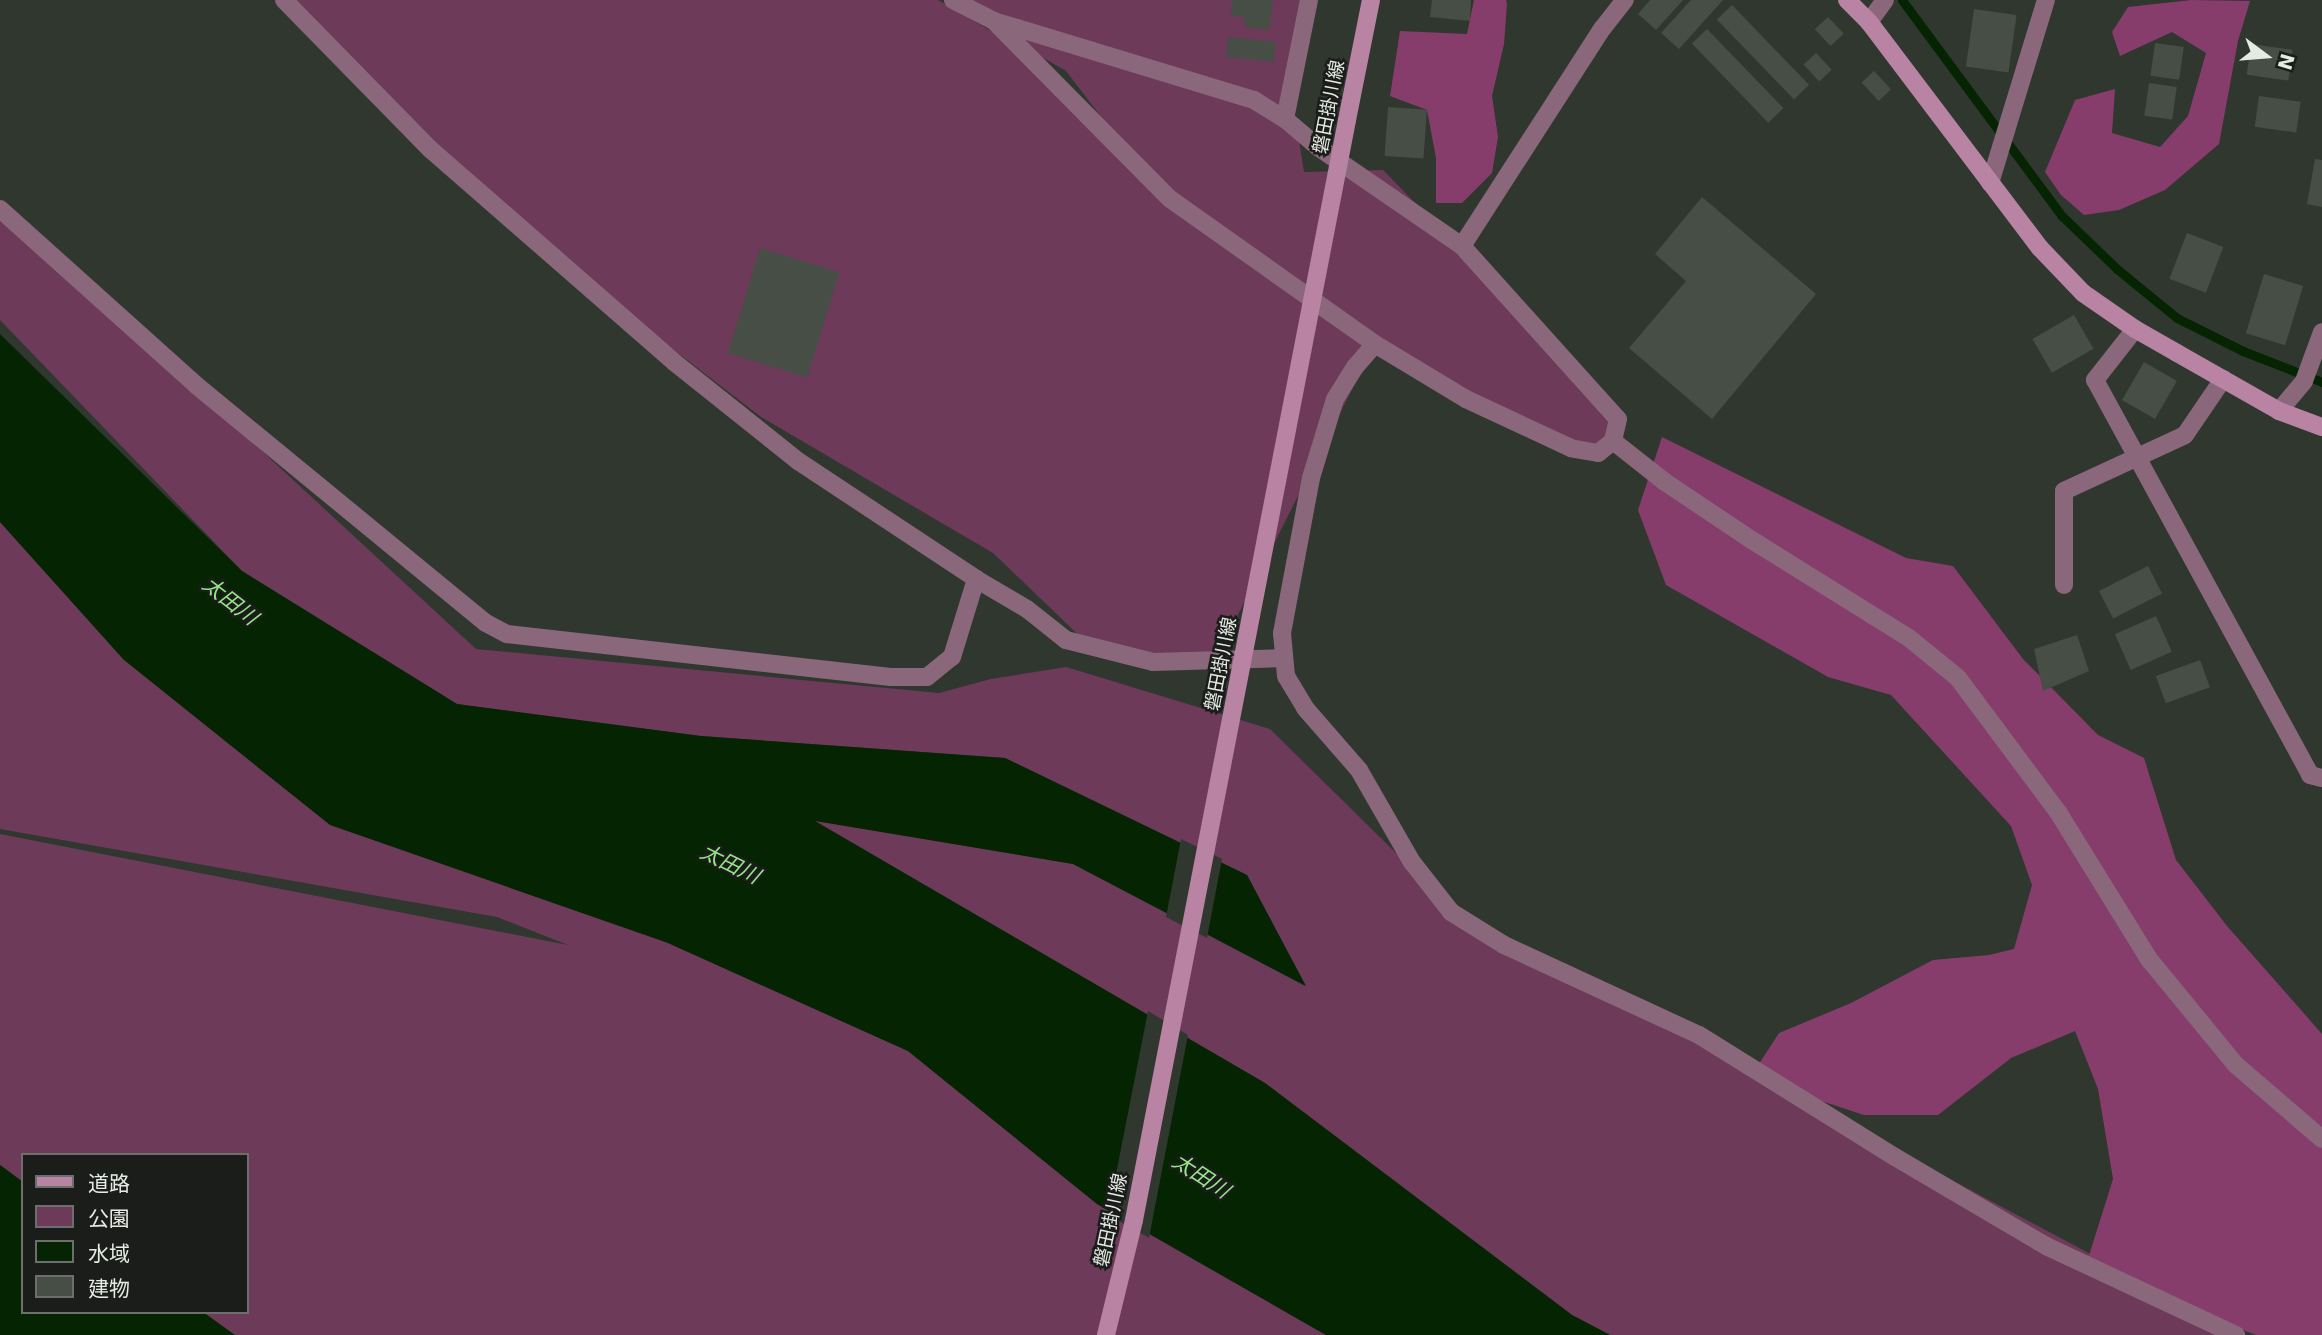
<!DOCTYPE html>
<html>
<head>
<meta charset="utf-8">
<style>
  body { margin:0 }
  #map { position:relative; width:2322px; height:1335px; overflow:hidden; background:#30372f; font-family:"DejaVu Sans","Noto Sans JP",sans-serif }
  div>[style] { position:absolute }
  .green>* { inset:0; background:#6d3a5a }
  .forest>* { inset:0; background:#863d6c }
  .water>* { inset:0; background:#052402 }
  .pier>* { inset:0; background:#30372f }
  .stream>* { height:9px; margin:-4.5px; padding:0 4.5px; transform-origin:4.5px; border-radius:4.5px; background:#052402 }
  .building>* { inset:0; background:#474e46; transform-origin:0 0 }
  .street>* { height:18px; margin:-9px; padding:0 9px; transform-origin:9px; border-radius:9px; background:#8a677b }
  .secondary>* { height:18px; margin:-9px; padding:0 9px; transform-origin:9px; border-radius:9px; background:#b983a3 }
  .secondary-bridge>* { height:18px; margin:-9px; padding:0 9px; transform-origin:9px; border-radius:9px; background:#b983a3 }
  span { translate:-50% -50%; white-space:nowrap; text-align:center; line-height:1.15; -webkit-text-stroke:5px #1a1d19; paint-order:stroke }
  .street-label { font-size:19px; color:#e6eae5 }
  .water-label { font-size:21px; color:#94e488; font-style:italic }
  .legend { position:absolute; left:21px; top:1153px; width:228px; height:161px; box-sizing:border-box; background:#1a1d19; border:2px solid #6c6f6b; margin:0; padding:9px 12px; list-style:none; font-size:21px; color:#e6eae5 }
  .legend li { display:flex; align-items:center; gap:14px; height:35px }
  .legend b { width:35px; border:2px solid #6c6f6b }
  .north { position:absolute; left:2231px; top:21px; width:70px; height:70px; -webkit-text-stroke:5px #1a1d19; paint-order:stroke; rotate:106deg; font-size:19px; font-weight:700; line-height:28px; text-align:center; color:#e6eae5 }
  .north::after { content:''; display:block; margin:auto; width:24px; height:32px; background:#e6eae5; clip-path:polygon(50% 0,100% 100%,50% 72%,0 100%) }
</style>
</head>
<body>
<div id="map">
  <div class="green">
    <i style="clip-path:polygon(288px 0,938px 0,1022px 49px,1132px 157px,1066px 71px,945px 0,1309px 0,1291px 90px,1304px 172px,1383px 170px,1511px 301px,1618px 419px,1598px 453px,1481px 406px,1375px 344px,1215px 660px,1092px 648px,993px 553px,761px 417px,556px 259px)"></i>
    <i style="clip-path:polygon(0 209px,476px 649px,939px 693px,991px 679px,1066px 667px,1270px 729px,1463px 919px,2242px 1335px,1610px 1335px,1572px 1315px,1265px 1083px,813px 820px,1073px 864px,1305px 986px,1247px 875px,1005px 758px,701px 736px,457px 704px,242px 571px,0 320px)"></i>
    <i style="clip-path:polygon(0 522px,124px 660px,668px 943px,908px 1051px,1097px 1204px,1326px 1335px,234px 1335px,203px 1312px,247px 1312px,247px 1155px,23px 1155px,23px 1182px,0 1165px,0 834px,568px 945px,497px 917px,0 829px)"></i>
  </div>
  <div class="forest">
    <i style="clip-path:polygon(1474px 0,1506px 0,1507px 4px,1504px 44px,1492px 96px,1498px 137px,1492px 173px,1462px 203px,1436px 203px,1436px 158px,1427px 110px,1390px 96px,1400px 31px,1467px 34px)"></i>
    <i style="clip-path:polygon(2191px 0,2250px 1px,2238px 41px,2219px 144px,2165px 190px,2119px 210px,2084px 215px,2061px 195px,2045px 172px,2075px 100px,2115px 89px,2112px 133px,2160px 147px,2188px 116px,2206px 53px,2172px 32px,2120px 56px,2112px 32px,2128px 7px)"></i>
    <i style="clip-path:polygon(1662px 437px,1906px 558px,1953px 566px,2023px 659px,2098px 735px,2144px 758px,2176px 860px,2227px 926px,2322px 1034px,2322px 1335px,2256px 1335px,2124px 1284px,2086px 1265px,2113px 1179px,2098px 1089px,2075px 1031px,2011px 1058px,1938px 1115px,1864px 1115px,1785px 1089px,1755px 1070px,1779px 1033px,1851px 1003px,1933px 960px,1989px 955px,2014px 949px,2032px 885px,2011px 826px,1891px 695px,1828px 677px,1666px 585px,1638px 510px)"></i>
  </div>
  <div class="water">
    <i style="clip-path:polygon(0 334px,242px 571px,457px 704px,701px 736px,1005px 758px,1247px 875px,1306px 986px,1073px 864px,815px 821px,1265px 1083px,1572px 1315px,1610px 1335px,1326px 1335px,1097px 1204px,908px 1051px,668px 943px,330px 825px,124px 660px,0 522px)"></i>
    <i style="clip-path:polygon(0 1165px,23px 1182px,23px 1312px,203px 1312px,235px 1335px,0 1335px)"></i>
  </div>
  <div class="pier">
    <i style="clip-path:polygon(1181px 839px,1222px 859px,1207px 938px,1166px 917px)"></i>
    <i style="clip-path:polygon(1148px 1011px,1188px 1035px,1149px 1238px,1108px 1215px)"></i>
  </div>
  <div class="stream">
    <i style="left:1902px;top:0;width:269px;rotate:53.5deg"></i>
    <i style="left:2062px;top:216px;width:76px;rotate:43.9deg"></i>
    <i style="left:2117px;top:269px;width:77px;rotate:39.2deg"></i>
    <i style="left:2177px;top:318px;width:74px;rotate:26.6deg"></i>
    <i style="left:2243px;top:351px;width:85px;rotate:21.4deg"></i>
  </div>
  <div class="building">
    <i style="clip-path:polygon(1232px 0,1273px 0,1269px 30px,1245px 27px,1244px 17px,1231px 15px)"></i>
    <i style="clip-path:polygon(1432px 0,1471px 0,1470px 21px,1430px 17px)"></i>
    <i style="clip-path:polygon(1650px 0,1683px 0,1656px 30px,1638px 14px)"></i>
    <i style="clip-path:polygon(1691px 0,1723px 0,1679px 49px,1661px 33px)"></i>
    <i style="left:1732px;top:5px;width:111px;height:21px;rotate:46deg"></i>
    <i style="left:1974px;top:9px;width:43px;height:58px;rotate:8deg"></i>
    <i style="left:1828px;top:17px;width:23px;height:18px;rotate:47deg"></i>
    <i style="left:1707px;top:29px;width:110px;height:21px;rotate:46deg"></i>
    <i style="left:1228px;top:37px;width:48px;height:20px;rotate:6deg"></i>
    <i style="left:2155px;top:43px;width:29px;height:33px;rotate:8deg"></i>
    <i style="left:2251px;top:44px;width:42px;height:31px;rotate:8deg"></i>
    <i style="left:1816px;top:53px;width:23px;height:17px;rotate:47deg"></i>
    <i style="left:1874px;top:71px;width:25px;height:17px;rotate:47deg"></i>
    <i style="left:2149px;top:83px;width:28px;height:33px;rotate:8deg"></i>
    <i style="left:2259px;top:96px;width:42px;height:31px;rotate:8deg"></i>
    <i style="left:1388px;top:107px;width:39px;height:49px;rotate:4deg"></i>
    <i style="clip-path:polygon(2315px 159px,2322px 160px,2322px 207px,2307px 204px)"></i>
    <i style="clip-path:polygon(1702px 197px,1816px 294px,1712px 419px,1629px 348px,1686px 281px,1655px 254px)"></i>
    <i style="left:2187px;top:233px;width:39px;height:49px;rotate:21deg"></i>
    <i style="left:760px;top:248px;width:83px;height:110px;rotate:17deg"></i>
    <i style="left:2264px;top:274px;width:41px;height:62px;rotate:17deg"></i>
    <i style="left:2074px;top:315px;width:39px;height:48px;rotate:60deg"></i>
    <i style="left:2144px;top:362px;width:38px;height:44px;rotate:30deg"></i>
    <i style="left:2148px;top:566px;width:31px;height:55px;rotate:63deg"></i>
    <i style="left:2156px;top:616px;width:39px;height:45px;rotate:66deg"></i>
    <i style="clip-path:polygon(2077px 635px,2089px 671px,2043px 691px,2034px 649px)"></i>
    <i style="left:2200px;top:660px;width:29px;height:47px;rotate:70deg"></i>
  </div>
  <div class="street">
    <i style="left:284px;top:0;width:209px;rotate:45.6deg"></i>
    <i style="left:430px;top:149px;width:324px;rotate:41.1deg"></i>
    <i style="left:674px;top:362px;width:159px;rotate:38.6deg"></i>
    <i style="left:798px;top:461px;width:214px;rotate:33.5deg"></i>
    <i style="left:976px;top:579px;width:59px;rotate:30.5deg"></i>
    <i style="left:1027px;top:609px;width:50px;rotate:38.5deg"></i>
    <i style="left:1066px;top:640px;width:90px;rotate:14.2deg"></i>
    <i style="left:1153px;top:662px;width:131px;rotate:-1.7deg"></i>
    <i style="left:953px;top:0;width:46px;rotate:27.1deg"></i>
    <i style="left:994px;top:21px;width:272px;rotate:16.9deg"></i>
    <i style="left:1254px;top:100px;width:36px;rotate:32deg"></i>
    <i style="left:1285px;top:119px;width:43px;rotate:40.3deg"></i>
    <i style="left:1318px;top:147px;width:175px;rotate:34.5deg"></i>
    <i style="left:1462px;top:246px;width:233px;rotate:48deg"></i>
    <i style="left:1618px;top:419px;width:23px;rotate:103deg"></i>
    <i style="left:1613px;top:441px;width:19px;rotate:141deg"></i>
    <i style="left:1598px;top:453px;width:27px;rotate:-170deg"></i>
    <i style="left:1571px;top:448px;width:116px;rotate:-155deg"></i>
    <i style="left:1466px;top:399px;width:106px;rotate:-148.9deg"></i>
    <i style="left:1375px;top:344px;width:252px;rotate:-144.7deg"></i>
    <i style="left:1169px;top:198px;width:249px;rotate:-134.7deg"></i>
    <i style="left:1869px;top:22px;width:27px;rotate:-54deg"></i>
    <i style="left:1285px;top:119px;width:121px;rotate:-78.6deg"></i>
    <i style="left:1990px;top:183px;width:191px;rotate:-73deg"></i>
    <i style="left:0;top:209px;width:263px;rotate:41.9deg"></i>
    <i style="left:196px;top:385px;width:375px;rotate:39.4deg"></i>
    <i style="left:486px;top:623px;width:24px;rotate:28deg"></i>
    <i style="left:507px;top:634px;width:386px;rotate:6.4deg"></i>
    <i style="left:891px;top:677px;width:36px"></i>
    <i style="left:927px;top:677px;width:32px;rotate:-39deg"></i>
    <i style="left:952px;top:657px;width:82px;rotate:-72.9deg"></i>
    <i style="left:1462px;top:246px;width:258px;rotate:-57.2deg"></i>
    <i style="left:1602px;top:29px;width:37px;rotate:-52deg"></i>
    <i style="left:2135px;top:329px;width:65px;rotate:128.1deg"></i>
    <i style="left:2095px;top:380px;width:450px;rotate:61.4deg"></i>
    <i style="left:2310px;top:775px;width:12px;rotate:14deg"></i>
    <i style="left:1375px;top:344px;width:30px;rotate:131deg"></i>
    <i style="left:1355px;top:367px;width:38px;rotate:122deg"></i>
    <i style="left:1335px;top:399px;width:83px;rotate:106.9deg"></i>
    <i style="left:1311px;top:478px;width:158px;rotate:100.6deg"></i>
    <i style="left:1282px;top:633px;width:43px;rotate:84.7deg"></i>
    <i style="left:1286px;top:676px;width:37px;rotate:59deg"></i>
    <i style="left:1305px;top:708px;width:82px;rotate:48.9deg"></i>
    <i style="left:1359px;top:770px;width:106px;rotate:60.1deg"></i>
    <i style="left:1412px;top:862px;width:63px;rotate:52deg"></i>
    <i style="left:1451px;top:912px;width:62px;rotate:31.9deg"></i>
    <i style="left:1504px;top:945px;width:215px;rotate:24.8deg"></i>
    <i style="left:1699px;top:1035px;width:231px;rotate:31.9deg"></i>
    <i style="left:1895px;top:1157px;width:175px;rotate:30.5deg"></i>
    <i style="left:2046px;top:1246px;width:210px;rotate:25.1deg"></i>
    <i style="left:2279px;top:411px;width:39px;rotate:-50deg"></i>
    <i style="left:2304px;top:381px;width:52px;rotate:-69.8deg"></i>
    <i style="left:1613px;top:441px;width:66px;rotate:38.3deg"></i>
    <i style="left:1665px;top:482px;width:102px;rotate:33.8deg"></i>
    <i style="left:1750px;top:539px;width:187px;rotate:31.9deg"></i>
    <i style="left:1909px;top:638px;width:63px;rotate:39.2deg"></i>
    <i style="left:1958px;top:678px;width:167px;rotate:53.3deg"></i>
    <i style="left:2058px;top:812px;width:172px;rotate:58.3deg"></i>
    <i style="left:2148px;top:958px;width:139px;rotate:50.6deg"></i>
    <i style="left:2236px;top:1065px;width:113px;rotate:40.7deg"></i>
    <i style="left:2064px;top:585px;width:94px;rotate:-90deg"></i>
    <i style="left:2064px;top:491px;width:133px;rotate:-24.8deg"></i>
    <i style="left:2185px;top:435px;width:68px;rotate:-55.8deg"></i>
  </div>
  <div class="secondary">
    <i style="left:1847px;top:0;width:31px;rotate:45deg"></i>
    <i style="left:1869px;top:22px;width:283px;rotate:52.9deg"></i>
    <i style="left:2040px;top:248px;width:62px;rotate:46.3deg"></i>
    <i style="left:2083px;top:293px;width:63px;rotate:34.7deg"></i>
    <i style="left:2135px;top:329px;width:48px;rotate:29.7deg"></i>
    <i style="left:2177px;top:353px;width:117px;rotate:29.6deg"></i>
    <i style="left:2279px;top:411px;width:46px;rotate:20.4deg"></i>
    <i style="left:1347px;top:120px;width:122px;rotate:-78.7deg"></i>
  </div>
  <div class="secondary-bridge">
    <i style="left:1106px;top:1335px;width:118px;rotate:-76.3deg"></i>
    <i style="left:1134px;top:1220px;width:1120px;rotate:-79.04deg"></i>
  </div>
  <div class="street-label">
    <span style="left:1329px;top:107px;rotate:-79deg">磐田掛川線</span>
    <span style="left:1221px;top:664px;rotate:-79deg">磐田掛川線</span>
    <span style="left:1111px;top:1220px;rotate:-78deg">磐田掛川線</span>
  </div>
  <div class="water-label">
    <span style="left:230px;top:601px;rotate:38deg">太田川</span>
    <span style="left:730px;top:864px;rotate:26deg">太田川</span>
    <span style="left:1201px;top:1176px;rotate:33deg">太田川</span>
  </div>
  <ul class="legend">
  <li><b style="height:9px;background:#b983a3"></b>道路</li>
  <li><b style="height:19px;background:#6d3a5a"></b>公園</li>
  <li><b style="height:19px;background:#052402"></b>水域</li>
  <li><b style="height:19px;background:#474e46"></b>建物</li>
  </ul>
  <div class="north">N</div>
</div>
</body>
</html>
